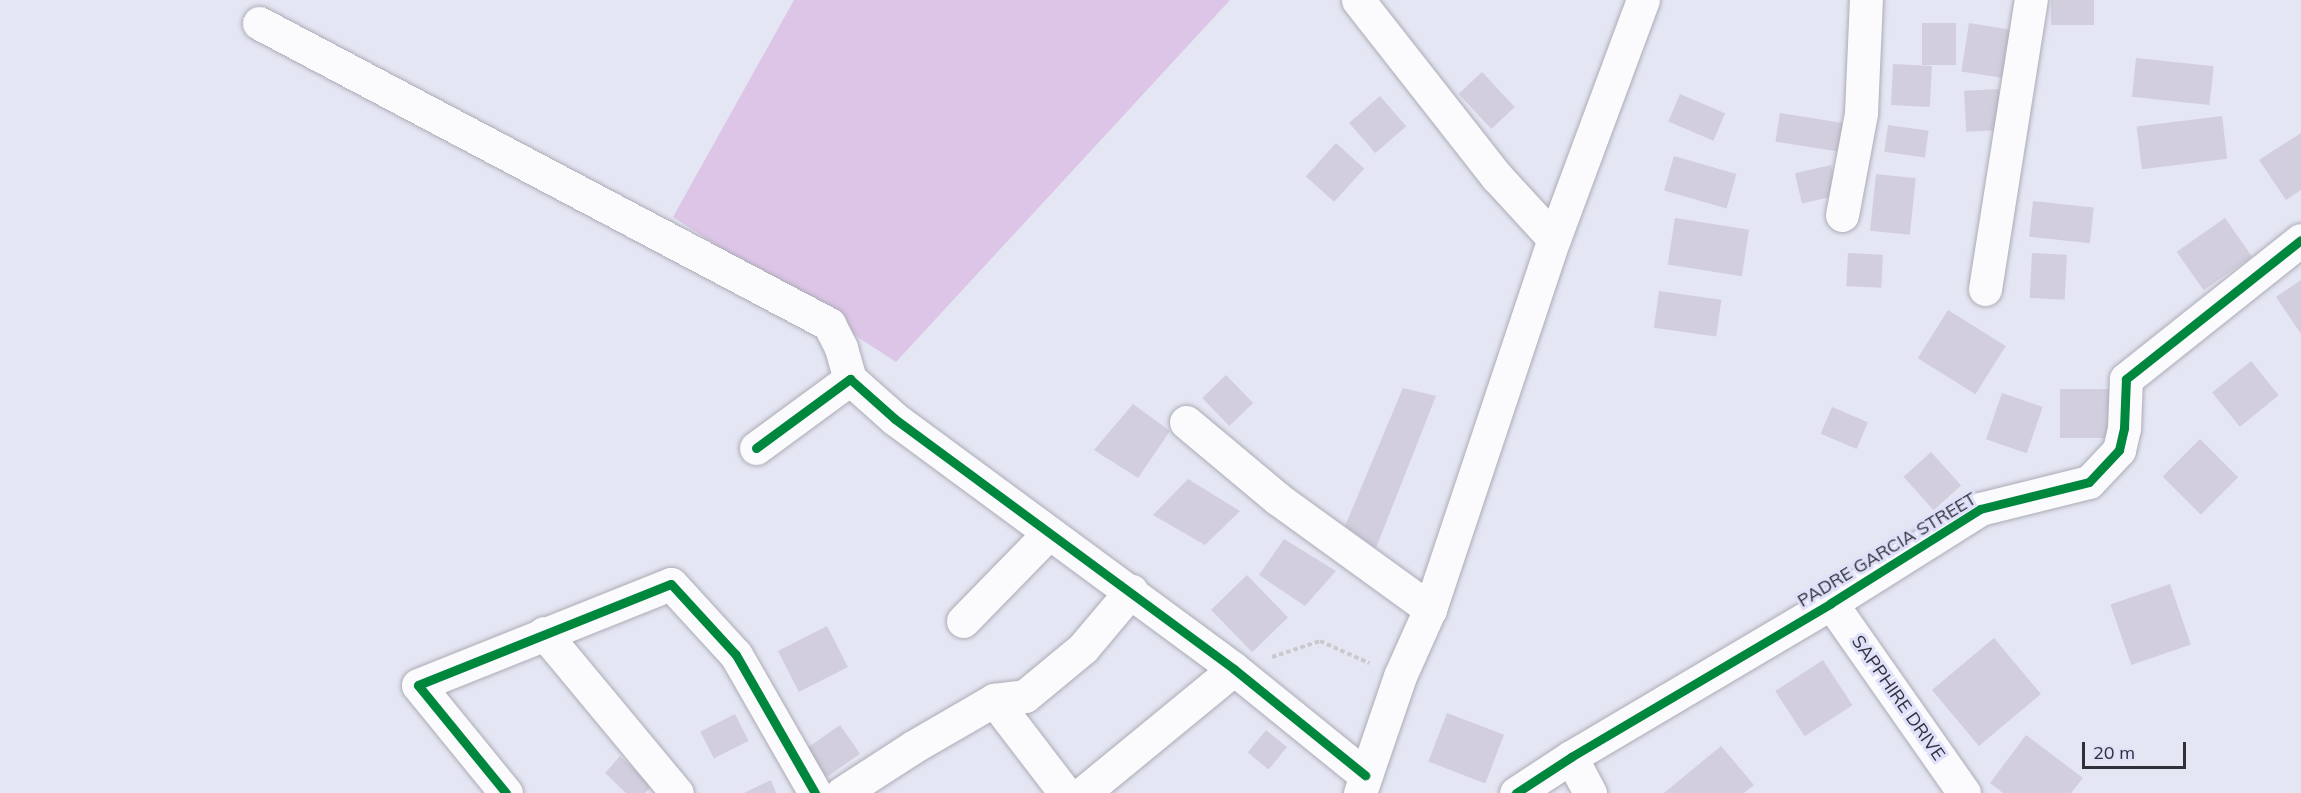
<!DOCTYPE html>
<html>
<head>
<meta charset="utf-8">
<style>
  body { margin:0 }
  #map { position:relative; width:2301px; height:793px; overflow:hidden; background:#e5e6f3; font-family:Mulish,sans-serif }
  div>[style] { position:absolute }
  .green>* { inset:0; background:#ddc5e7 }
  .building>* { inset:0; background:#d2cede; transform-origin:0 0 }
  .path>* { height:4px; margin-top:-2px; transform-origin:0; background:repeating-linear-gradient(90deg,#c9cace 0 4.5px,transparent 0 7.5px) }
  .roads { filter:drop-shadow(0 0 2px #abacb6) drop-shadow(0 0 2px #abacb6) }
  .minor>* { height:33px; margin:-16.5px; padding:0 16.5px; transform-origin:16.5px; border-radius:16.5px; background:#fbfbfd }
  .major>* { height:33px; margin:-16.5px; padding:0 16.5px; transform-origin:16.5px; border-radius:16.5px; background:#fbfbfd }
  .cycleway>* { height:9px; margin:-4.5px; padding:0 4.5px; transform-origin:4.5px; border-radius:4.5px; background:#00873e }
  span { translate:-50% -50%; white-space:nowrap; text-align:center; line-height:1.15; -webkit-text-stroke:6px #dfe0f9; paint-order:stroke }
  .street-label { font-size:18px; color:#30303a }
  .scale { position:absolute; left:2082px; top:742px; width:104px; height:27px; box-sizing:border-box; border:3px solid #30303a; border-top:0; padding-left:8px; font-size:18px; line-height:21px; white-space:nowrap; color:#30303a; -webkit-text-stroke:4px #dfe0f9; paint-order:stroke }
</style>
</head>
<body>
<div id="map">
  <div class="green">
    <i style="clip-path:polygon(794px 0,1230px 0,896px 362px,673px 217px)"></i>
  </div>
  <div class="building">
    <i style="left:2051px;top:0;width:43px;height:25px"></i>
    <i style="left:1922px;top:23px;width:34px;height:42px"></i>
    <i style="left:1969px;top:23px;width:46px;height:49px;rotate:9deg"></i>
    <i style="left:2136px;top:58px;width:78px;height:39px;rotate:6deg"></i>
    <i style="left:1893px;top:64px;width:39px;height:41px;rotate:3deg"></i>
    <i style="left:1482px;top:72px;width:48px;height:32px;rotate:47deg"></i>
    <i style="left:1999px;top:89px;width:41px;height:35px;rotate:87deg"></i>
    <i style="left:1680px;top:94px;width:49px;height:30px;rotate:23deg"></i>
    <i style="left:1380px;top:96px;width:40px;height:41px;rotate:49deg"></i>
    <i style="left:1780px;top:113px;width:68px;height:29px;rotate:9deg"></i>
    <i style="left:2222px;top:116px;width:43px;height:86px;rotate:83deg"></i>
    <i style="left:1888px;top:125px;width:41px;height:27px;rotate:8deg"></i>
    <i style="clip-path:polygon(2301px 133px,2301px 190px,2286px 200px,2259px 160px)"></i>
    <i style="left:1336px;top:143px;width:38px;height:45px;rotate:42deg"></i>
    <i style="left:1674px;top:156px;width:65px;height:36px;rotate:16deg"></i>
    <i style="left:1831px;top:165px;width:31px;height:37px;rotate:77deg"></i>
    <i style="left:1876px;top:174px;width:40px;height:57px;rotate:6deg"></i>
    <i style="left:2033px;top:201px;width:61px;height:36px;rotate:6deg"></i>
    <i style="left:1675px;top:218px;width:75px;height:47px;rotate:9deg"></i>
    <i style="left:2225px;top:218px;width:47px;height:59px;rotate:55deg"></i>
    <i style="left:1848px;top:253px;width:35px;height:33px;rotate:3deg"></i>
    <i style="left:2032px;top:253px;width:35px;height:45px;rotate:3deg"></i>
    <i style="clip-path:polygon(2301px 280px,2301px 334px,2276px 297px)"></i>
    <i style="left:1659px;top:291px;width:63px;height:37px;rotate:8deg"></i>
    <i style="left:1948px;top:310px;width:68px;height:57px;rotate:32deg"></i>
    <i style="left:2251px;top:361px;width:44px;height:50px;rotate:51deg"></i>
    <i style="left:1226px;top:375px;width:39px;height:33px;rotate:46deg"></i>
    <i style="clip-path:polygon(1403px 388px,1436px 396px,1376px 548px,1345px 526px)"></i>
    <i style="left:2060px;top:389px;width:50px;height:49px"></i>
    <i style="left:2002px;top:393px;width:43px;height:49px;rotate:19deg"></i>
    <i style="clip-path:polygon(1133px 404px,1170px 431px,1138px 478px,1094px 450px)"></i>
    <i style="left:1832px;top:407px;width:39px;height:29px;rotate:23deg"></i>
    <i style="left:2200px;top:439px;width:54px;height:53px;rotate:45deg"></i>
    <i style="left:1931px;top:452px;width:45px;height:37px;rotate:48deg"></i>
    <i style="clip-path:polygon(1188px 479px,1240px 511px,1205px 545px,1153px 515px)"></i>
    <i style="clip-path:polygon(1284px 539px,1336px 571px,1305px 606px,1259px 575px)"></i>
    <i style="left:1247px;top:575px;width:59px;height:50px;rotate:46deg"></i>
    <i style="left:2170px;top:584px;width:64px;height:63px;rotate:71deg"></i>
    <i style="left:827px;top:626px;width:46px;height:55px;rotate:63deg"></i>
    <i style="left:1994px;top:638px;width:73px;height:81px;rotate:50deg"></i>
    <i style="left:1823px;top:660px;width:54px;height:57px;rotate:57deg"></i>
    <i style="left:1447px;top:713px;width:61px;height:52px;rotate:21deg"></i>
    <i style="left:735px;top:714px;width:30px;height:39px;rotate:63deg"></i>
    <i style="left:840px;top:725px;width:35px;height:41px;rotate:55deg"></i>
    <i style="left:1266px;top:730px;width:27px;height:29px;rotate:39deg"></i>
    <i style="clip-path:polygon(2026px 735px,2083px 778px,2071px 793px,2003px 793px,1990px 783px)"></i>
    <i style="clip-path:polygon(1721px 746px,1754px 785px,1744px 793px,1664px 793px)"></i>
    <i style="clip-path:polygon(620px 756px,652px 786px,645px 793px,626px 793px,605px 773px)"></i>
    <i style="clip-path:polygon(771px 780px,776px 793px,744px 793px)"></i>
  </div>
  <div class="path">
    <i style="left:1272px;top:657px;width:51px;rotate:-18.4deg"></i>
    <i style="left:1320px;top:641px;width:54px;rotate:24.2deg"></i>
  </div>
  <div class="roads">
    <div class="minor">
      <i style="left:1358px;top:0;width:225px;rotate:51.9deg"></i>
      <i style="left:1497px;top:177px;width:84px;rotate:47.4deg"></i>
      <i style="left:259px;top:23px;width:645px;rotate:27.84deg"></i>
      <i style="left:829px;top:324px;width:27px;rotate:63deg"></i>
      <i style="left:841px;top:348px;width:32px;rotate:74deg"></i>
      <i style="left:850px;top:379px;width:60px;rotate:41.6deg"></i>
      <i style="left:895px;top:419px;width:421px;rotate:36.4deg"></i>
      <i style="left:1234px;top:669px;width:169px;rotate:39deg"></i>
      <i style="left:1842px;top:215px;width:104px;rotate:-79.4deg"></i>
      <i style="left:1861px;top:113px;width:113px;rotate:-87.5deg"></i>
      <i style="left:1985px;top:289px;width:293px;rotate:-81deg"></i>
      <i style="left:1186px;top:422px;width:120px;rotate:39.9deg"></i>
      <i style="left:1278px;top:499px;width:188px;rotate:35.9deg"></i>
      <i style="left:756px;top:448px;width:117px;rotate:-36.3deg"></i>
      <i style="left:1831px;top:603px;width:232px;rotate:55deg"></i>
      <i style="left:963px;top:621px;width:123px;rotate:-45.7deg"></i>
      <i style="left:544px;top:633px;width:208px;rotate:50.3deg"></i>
      <i style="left:994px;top:700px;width:117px;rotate:52.6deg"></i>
      <i style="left:1571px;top:757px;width:41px;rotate:62.2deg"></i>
      <i style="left:506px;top:793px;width:139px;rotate:-129.2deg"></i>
      <i style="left:418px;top:685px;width:272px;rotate:-21.8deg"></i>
      <i style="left:671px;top:584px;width:96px;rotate:47.5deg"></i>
      <i style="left:736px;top:655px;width:159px;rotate:60.2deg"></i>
      <i style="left:842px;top:793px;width:85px;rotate:-32.9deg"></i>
      <i style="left:913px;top:747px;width:94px;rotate:-30.1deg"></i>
      <i style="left:994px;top:700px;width:31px;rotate:-7deg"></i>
      <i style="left:1025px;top:696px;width:75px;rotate:-39.6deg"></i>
      <i style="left:1083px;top:648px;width:75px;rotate:-49.9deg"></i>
      <i style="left:1083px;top:793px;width:195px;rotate:-39.4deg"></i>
      <i style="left:1516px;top:793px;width:66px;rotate:-33.2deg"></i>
      <i style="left:1571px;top:757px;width:302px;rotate:-30.6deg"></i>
      <i style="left:1831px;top:603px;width:176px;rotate:-32.2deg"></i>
      <i style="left:1980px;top:509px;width:112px;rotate:-13.9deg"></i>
      <i style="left:2089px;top:482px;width:44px;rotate:-46.8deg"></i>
      <i style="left:2119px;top:450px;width:23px;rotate:-77deg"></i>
      <i style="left:2124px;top:428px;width:49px;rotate:-87.7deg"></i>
      <i style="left:2126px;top:379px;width:223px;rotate:-38.5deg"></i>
    </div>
    <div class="major">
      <i style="left:1360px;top:793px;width:124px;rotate:-71.1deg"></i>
      <i style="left:1400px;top:676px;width:73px;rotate:-65.9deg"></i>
      <i style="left:1430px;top:609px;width:390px;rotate:-71.5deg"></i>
      <i style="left:1554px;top:239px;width:255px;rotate:-69.6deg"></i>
    </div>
  </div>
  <div class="cycleway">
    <i style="left:756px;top:448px;width:117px;rotate:-36.3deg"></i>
    <i style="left:850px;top:379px;width:60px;rotate:41.6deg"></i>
    <i style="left:895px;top:419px;width:421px;rotate:36.4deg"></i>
    <i style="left:1234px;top:669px;width:169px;rotate:39deg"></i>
    <i style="left:506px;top:793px;width:139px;rotate:-129.2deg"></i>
    <i style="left:418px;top:685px;width:272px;rotate:-21.8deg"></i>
    <i style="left:671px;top:584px;width:96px;rotate:47.5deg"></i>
    <i style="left:736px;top:655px;width:159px;rotate:60.2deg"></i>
    <i style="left:1516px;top:793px;width:66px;rotate:-33.2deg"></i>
    <i style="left:1571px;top:757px;width:302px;rotate:-30.6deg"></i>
    <i style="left:1831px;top:603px;width:176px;rotate:-32.2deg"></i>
    <i style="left:1980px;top:509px;width:112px;rotate:-13.9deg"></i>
    <i style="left:2089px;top:482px;width:44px;rotate:-46.8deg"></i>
    <i style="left:2119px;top:450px;width:23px;rotate:-77deg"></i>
    <i style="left:2124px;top:428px;width:49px;rotate:-87.7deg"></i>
    <i style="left:2126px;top:379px;width:223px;rotate:-38.5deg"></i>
  </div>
  <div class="street-label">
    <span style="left:1887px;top:550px;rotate:-31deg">PADRE GARCIA STREET</span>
    <span style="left:1898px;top:698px;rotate:55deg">SAPPHIRE DRIVE</span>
  </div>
  <div class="scale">20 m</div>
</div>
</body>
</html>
